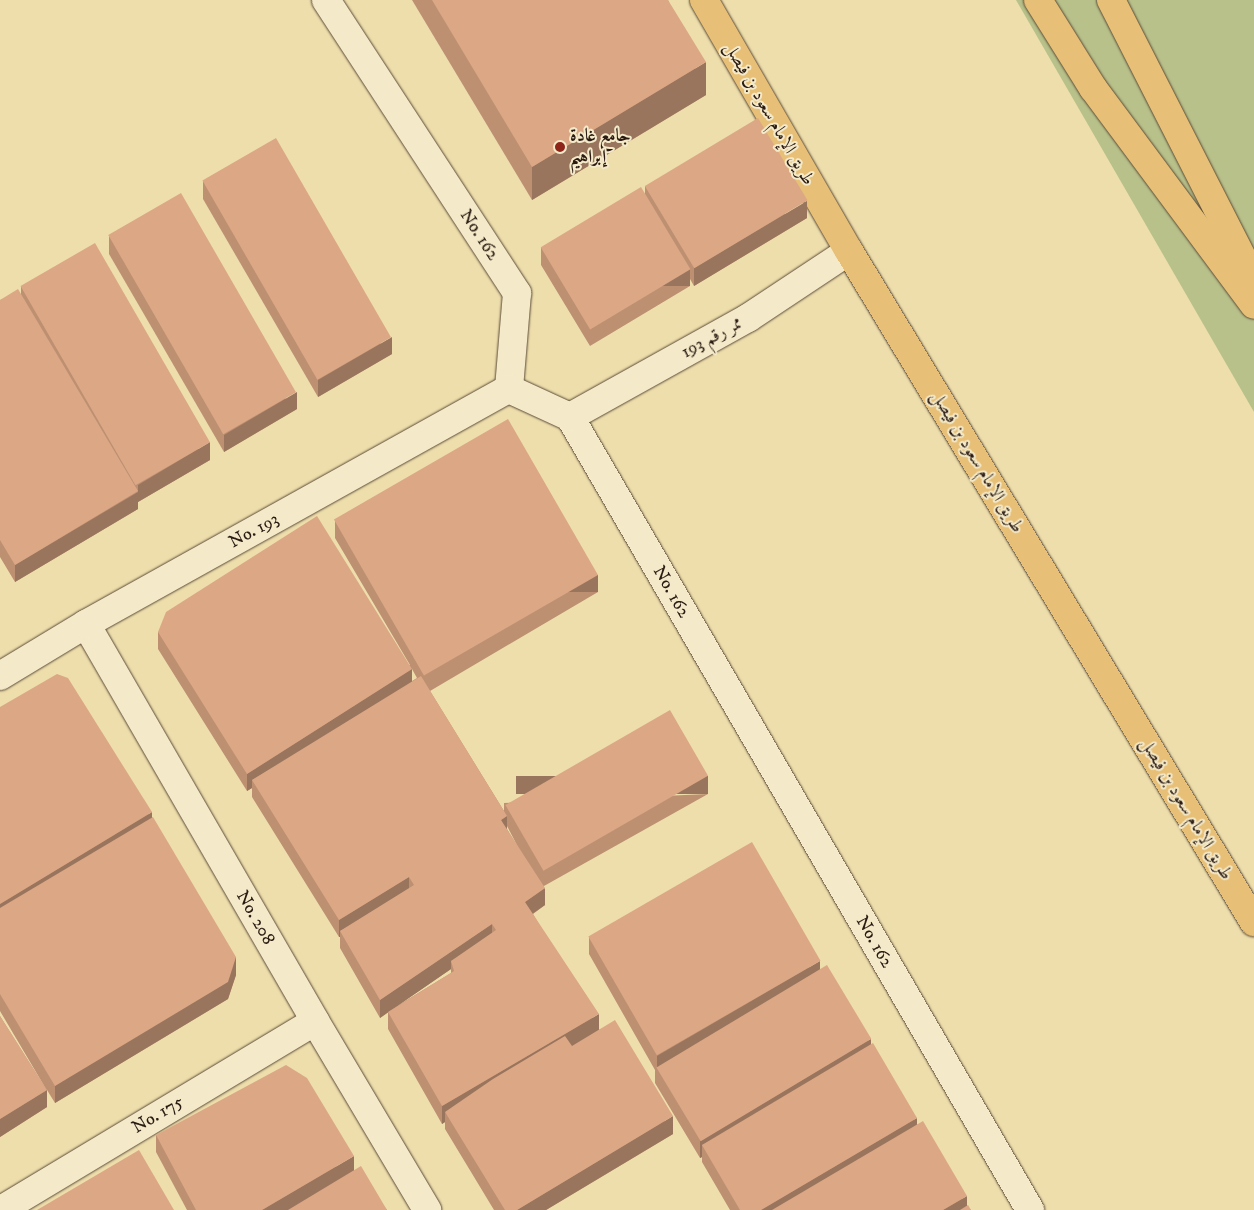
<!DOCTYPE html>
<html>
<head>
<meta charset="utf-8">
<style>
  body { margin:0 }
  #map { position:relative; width:1254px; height:1210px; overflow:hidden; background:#eedeac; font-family:"IM FELL DW Pica",Amiri,serif }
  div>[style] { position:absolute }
  .green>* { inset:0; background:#b8c18a }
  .roads { filter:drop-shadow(0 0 1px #5b4b38) drop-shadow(0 0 1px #5b4b38) }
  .minor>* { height:28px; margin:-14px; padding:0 14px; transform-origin:14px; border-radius:14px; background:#f4eac9 }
  .major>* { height:28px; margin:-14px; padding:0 14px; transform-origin:14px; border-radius:14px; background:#e7bf76 }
  .wall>* { inset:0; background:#bd9072 }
  .shaded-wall>* { inset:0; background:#9a755d; transform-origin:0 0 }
  .building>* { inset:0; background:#dca785; transform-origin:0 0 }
  .dots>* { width:14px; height:14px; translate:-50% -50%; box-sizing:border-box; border:2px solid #f4eac9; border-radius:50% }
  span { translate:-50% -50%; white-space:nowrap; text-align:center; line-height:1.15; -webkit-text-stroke:4px #f4eac9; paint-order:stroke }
  .street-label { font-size:18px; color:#2a1a12 }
  .poi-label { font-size:18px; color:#2a1a12; font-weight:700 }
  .left { translate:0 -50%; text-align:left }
</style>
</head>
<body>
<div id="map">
  <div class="green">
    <i style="clip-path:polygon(1016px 0,1254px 0,1254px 412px)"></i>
  </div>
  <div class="roads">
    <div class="minor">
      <i style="left:326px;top:0;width:350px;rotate:56.9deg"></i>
      <i style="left:517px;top:293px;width:96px;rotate:94.8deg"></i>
      <i style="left:509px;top:389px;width:67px;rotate:24.7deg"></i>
      <i style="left:570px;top:417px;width:917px;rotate:59.88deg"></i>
      <i style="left:570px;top:417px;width:204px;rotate:-29.1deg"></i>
      <i style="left:748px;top:318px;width:121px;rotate:-33.6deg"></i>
      <i style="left:86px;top:624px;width:458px;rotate:60deg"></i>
      <i style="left:315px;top:1021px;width:220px;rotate:59.3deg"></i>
      <i style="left:0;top:676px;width:100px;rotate:-31.2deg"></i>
      <i style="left:86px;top:624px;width:484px;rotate:-29.1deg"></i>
      <i style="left:1px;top:1210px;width:366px;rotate:-31deg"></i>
    </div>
    <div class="major">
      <i style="left:704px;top:0;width:290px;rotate:60deg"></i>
      <i style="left:849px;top:251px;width:784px;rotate:58.89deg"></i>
      <i style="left:1038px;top:0;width:104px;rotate:58deg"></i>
      <i style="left:1093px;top:88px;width:270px;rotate:53.4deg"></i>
      <i style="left:1111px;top:0;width:315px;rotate:63deg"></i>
    </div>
  </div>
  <div class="wall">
    <i style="clip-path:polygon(412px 0,668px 0,706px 95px,532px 200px)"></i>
    <i style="clip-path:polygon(203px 181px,392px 354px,318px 397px,203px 199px)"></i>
    <i style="clip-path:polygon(645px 186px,807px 218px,694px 286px,690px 279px,690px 286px,590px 346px,541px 265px,541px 248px,645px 194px)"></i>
    <i style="clip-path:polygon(109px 236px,297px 409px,224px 452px,109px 254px)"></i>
    <i style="clip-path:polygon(21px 286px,210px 460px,138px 502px,138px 509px,15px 582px,0 557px,0 300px,21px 294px)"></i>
    <i style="clip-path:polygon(evenodd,335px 521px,598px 592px,430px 691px,504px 811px,504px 803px,708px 794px,544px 886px,545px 905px,533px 914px,599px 1029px,673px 1134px,546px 1210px,494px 1210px,445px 1129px,445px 1122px,442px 1124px,388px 1029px,388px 1012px,380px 1018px,340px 948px,340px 937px,339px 937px,252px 797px,252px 788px,247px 791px,158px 649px,158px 632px,410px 665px,335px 538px,335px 521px,412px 669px,417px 678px,412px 681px,412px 669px,335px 521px,507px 826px,518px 847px,507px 829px,507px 826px,335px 521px,451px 969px,451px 973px,397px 1006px,451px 969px)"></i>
    <i style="clip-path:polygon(0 707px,152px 817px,236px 975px,228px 999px,55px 1103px,47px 1090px,47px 1107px,0 1137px,0 1016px,46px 1089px,0 1011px)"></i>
    <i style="clip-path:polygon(589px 937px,820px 969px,871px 1044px,917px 1124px,967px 1206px,971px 1210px,730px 1210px,702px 1162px,702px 1157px,700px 1158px,655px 1083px,655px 1070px,589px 954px)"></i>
    <i style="clip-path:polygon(156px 1135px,354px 1170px,387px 1210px,187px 1210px,156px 1152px)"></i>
  </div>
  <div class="shaded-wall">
    <i style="clip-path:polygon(706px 62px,706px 95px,532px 200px,532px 167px)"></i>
    <i style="clip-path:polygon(807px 201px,807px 218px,694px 286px,694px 268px)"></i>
    <i style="left:690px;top:269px;width:17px;height:117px;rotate:90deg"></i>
    <i style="clip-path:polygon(392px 337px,392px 354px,318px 397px,318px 380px)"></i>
    <i style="clip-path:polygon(297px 392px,297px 409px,224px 452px,224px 435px)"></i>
    <i style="clip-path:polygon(210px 442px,210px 460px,138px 502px,138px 509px,15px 582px,15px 565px,138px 492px,138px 485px)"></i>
    <i style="left:598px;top:575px;width:17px;height:199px;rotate:90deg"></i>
    <i style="clip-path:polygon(412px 669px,412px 686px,252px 780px,252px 788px,247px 791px,247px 774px)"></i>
    <i style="left:708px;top:776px;width:18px;height:192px;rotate:90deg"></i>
    <i style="clip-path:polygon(152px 812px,152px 830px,0 921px,0 904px)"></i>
    <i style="clip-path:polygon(507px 816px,507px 833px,501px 820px)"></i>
    <i style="clip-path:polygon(409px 877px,409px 894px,340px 931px,340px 937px,339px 937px,339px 920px)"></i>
    <i style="clip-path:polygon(545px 888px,545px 905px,525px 919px,525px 902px)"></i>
    <i style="clip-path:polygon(492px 924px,492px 942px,451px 961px,451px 969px,380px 1018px,380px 1000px)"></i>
    <i style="clip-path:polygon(236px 957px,236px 975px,228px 999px,55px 1103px,55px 1086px)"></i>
    <i style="clip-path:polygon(820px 961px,820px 979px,657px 1069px,657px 1056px)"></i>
    <i style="clip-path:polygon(599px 1014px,599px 1031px,450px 1119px,445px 1112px,445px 1122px,442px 1124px,442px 1106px)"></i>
    <i style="clip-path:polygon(871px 1039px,871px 1057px,702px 1145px,702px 1157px,700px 1158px,700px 1141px)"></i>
    <i style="clip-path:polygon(47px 1090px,47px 1107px,0 1137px,0 1119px)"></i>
    <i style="clip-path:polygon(673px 1116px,673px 1134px,546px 1210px,517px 1210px)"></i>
    <i style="clip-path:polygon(917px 1118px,917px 1135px,791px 1210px,761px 1210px)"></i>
    <i style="clip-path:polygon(354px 1156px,354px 1174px,292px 1210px,262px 1210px)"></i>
    <i style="clip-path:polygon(967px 1196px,967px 1210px,943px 1210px)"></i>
  </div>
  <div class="building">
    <i style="clip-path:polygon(432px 0,668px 0,706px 62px,532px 167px)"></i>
    <i style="left:758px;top:118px;width:96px;height:132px;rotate:59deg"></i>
    <i style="left:276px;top:138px;width:230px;height:85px;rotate:60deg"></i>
    <i style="left:641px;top:187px;width:96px;height:117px;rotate:59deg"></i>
    <i style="left:181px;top:193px;width:230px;height:84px;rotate:60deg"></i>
    <i style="left:95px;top:243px;width:230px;height:86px;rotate:60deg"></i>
    <i style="clip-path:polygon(18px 289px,138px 491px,15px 565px,0 540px,0 300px)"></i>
    <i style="left:508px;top:419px;width:180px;height:201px;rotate:60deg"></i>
    <i style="clip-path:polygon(317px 516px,412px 669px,247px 774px,158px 632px,166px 612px)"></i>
    <i style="clip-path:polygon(57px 674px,68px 678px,152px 812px,0 904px,0 707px)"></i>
    <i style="clip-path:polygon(421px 676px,507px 816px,501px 820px,545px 888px,525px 902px,599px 1014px,442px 1106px,388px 1012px,454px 971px,451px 961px,496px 930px,492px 924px,380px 1000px,340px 931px,414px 885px,409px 877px,339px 920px,252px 780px)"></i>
    <i style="left:670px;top:710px;width:76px;height:190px;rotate:60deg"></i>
    <i style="clip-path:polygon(153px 817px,236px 957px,228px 982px,55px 1086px,0 994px,0 908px)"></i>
    <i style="left:752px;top:842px;width:137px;height:189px;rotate:60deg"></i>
    <i style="left:827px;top:965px;width:86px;height:199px;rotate:59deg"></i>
    <i style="clip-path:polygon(0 1016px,47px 1090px,0 1119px)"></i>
    <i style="clip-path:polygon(615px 1020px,673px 1116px,517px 1210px,505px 1210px,445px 1112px,493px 1079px,565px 1036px,572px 1046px)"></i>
    <i style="clip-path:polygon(873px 1043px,917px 1118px,761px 1210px,740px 1210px,702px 1145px)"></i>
    <i style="clip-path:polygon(286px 1065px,307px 1078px,354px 1156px,262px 1210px,196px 1210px,156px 1135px)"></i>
    <i style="clip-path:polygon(923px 1121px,967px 1196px,943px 1210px,772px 1210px)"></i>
    <i style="clip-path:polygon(139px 1150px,174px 1210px,37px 1210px)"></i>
    <i style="clip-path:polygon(361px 1166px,387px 1210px,288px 1210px)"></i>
    <i style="clip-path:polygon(968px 1205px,971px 1210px,960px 1210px)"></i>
  </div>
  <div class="dots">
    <i style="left:560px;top:147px;background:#8f2418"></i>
  </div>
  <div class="street-label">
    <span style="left:769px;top:114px;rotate:60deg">طريق الإمام سعود بن فيصل</span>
    <span style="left:479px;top:235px;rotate:57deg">No. 162</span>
    <span style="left:712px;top:338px;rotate:-29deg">ممر رقم 193</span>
    <span style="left:977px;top:462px;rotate:59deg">طريق الإمام سعود بن فيصل</span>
    <span style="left:254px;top:531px;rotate:-29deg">No. 193</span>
    <span style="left:671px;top:592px;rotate:60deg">No. 162</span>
    <span style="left:1186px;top:809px;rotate:59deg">طريق الإمام سعود بن فيصل</span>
    <span style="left:255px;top:918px;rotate:60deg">No. 208</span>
    <span style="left:874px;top:942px;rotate:60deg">No. 162</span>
    <span style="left:158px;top:1115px;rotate:-31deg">No. 175</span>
  </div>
  <div class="poi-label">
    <span class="left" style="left:570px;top:147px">جامع غادة<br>إبراهيم</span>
  </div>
</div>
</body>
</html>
